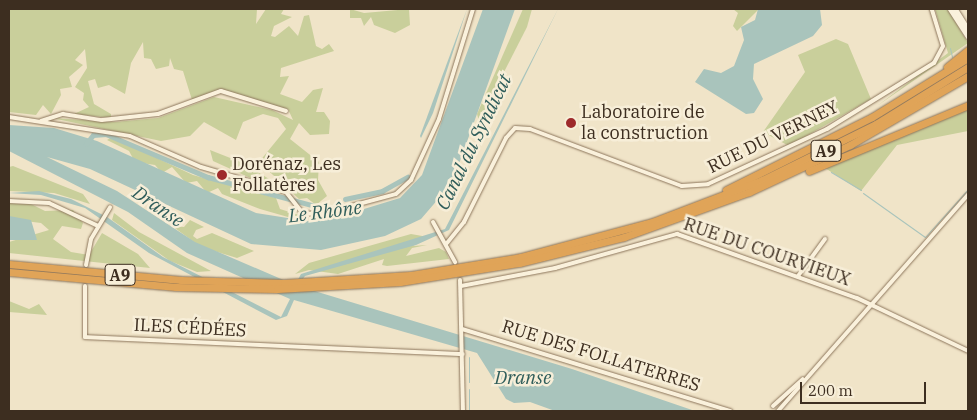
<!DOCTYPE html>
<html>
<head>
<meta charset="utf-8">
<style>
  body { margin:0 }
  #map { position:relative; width:977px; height:420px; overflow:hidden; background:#f0e4c8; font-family:"IBM Plex Serif",serif }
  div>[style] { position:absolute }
  .green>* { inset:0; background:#c9cf9b }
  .water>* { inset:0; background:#a9c4bc }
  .stream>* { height:1px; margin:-0.5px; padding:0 0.5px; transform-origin:0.5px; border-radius:0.5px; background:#a9c4bc }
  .canal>* { height:4.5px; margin:-2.25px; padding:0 2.25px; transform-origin:2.25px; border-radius:2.25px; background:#a9c4bc }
  .roads { filter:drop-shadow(0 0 1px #8d765c) drop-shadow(0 0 1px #8d765c) }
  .street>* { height:4px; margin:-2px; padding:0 2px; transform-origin:2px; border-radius:2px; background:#faf1dc }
  .secondary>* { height:5px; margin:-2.5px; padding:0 2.5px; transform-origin:2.5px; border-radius:2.5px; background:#faf1dc }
  .highway>* { height:7px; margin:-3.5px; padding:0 3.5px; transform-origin:3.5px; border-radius:3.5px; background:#e0a458 }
  .dots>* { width:14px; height:14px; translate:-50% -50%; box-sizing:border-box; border:2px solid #f7eed8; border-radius:50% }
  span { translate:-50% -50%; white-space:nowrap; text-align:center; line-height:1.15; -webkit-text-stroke:5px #f7eed8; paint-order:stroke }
  .shield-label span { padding:1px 4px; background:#f7eed8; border:1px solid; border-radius:4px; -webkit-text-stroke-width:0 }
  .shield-label { font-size:16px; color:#3d2e20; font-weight:700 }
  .poi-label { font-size:18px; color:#3d2e20 }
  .left { translate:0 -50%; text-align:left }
  .street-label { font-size:18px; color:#3d2e20 }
  .water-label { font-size:19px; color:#2f5d5a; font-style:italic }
  .frame { position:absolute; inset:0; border:10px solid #3d2e20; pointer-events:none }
  .scale { position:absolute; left:800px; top:382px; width:126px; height:22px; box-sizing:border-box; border:2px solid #3d2e20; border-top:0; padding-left:6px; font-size:15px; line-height:18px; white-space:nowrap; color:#3d2e20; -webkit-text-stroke:4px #f7eed8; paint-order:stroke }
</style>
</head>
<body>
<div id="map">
  <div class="green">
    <i style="clip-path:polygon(9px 9px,257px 9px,256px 24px,266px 9px,284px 9px,281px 14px,292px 17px,274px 26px,271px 36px,275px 37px,289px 26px,298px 36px,304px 16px,309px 15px,316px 46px,322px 49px,329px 44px,334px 51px,281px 68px,280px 77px,289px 76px,280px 94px,302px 102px,313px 90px,323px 88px,316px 112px,324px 112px,330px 121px,329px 134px,310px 135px,299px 123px,290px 139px,319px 162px,318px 180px,327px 196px,316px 205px,307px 198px,299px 199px,259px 162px,286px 129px,278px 118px,263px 114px,243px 122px,236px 140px,204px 122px,190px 136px,161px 141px,52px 118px,115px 122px,158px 118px,214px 97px,272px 110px,293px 120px,288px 109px,249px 102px,234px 94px,214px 92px,192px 100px,183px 71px,174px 69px,170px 58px,169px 66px,156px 69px,151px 59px,144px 58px,143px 42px,131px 63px,125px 94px,109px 85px,98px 88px,95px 79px,88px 81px,94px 104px,111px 114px,111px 118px,74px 114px,89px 107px,83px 100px,84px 93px,75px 87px,87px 68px,85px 49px,75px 60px,83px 65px,69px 77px,72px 87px,60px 89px,61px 95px,51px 114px,43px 105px,36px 115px,9px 112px)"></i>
    <i style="clip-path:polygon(350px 9px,364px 13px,409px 9px,410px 25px,395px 33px,374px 25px,371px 17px,364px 26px,361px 18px,350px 18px)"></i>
    <i style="clip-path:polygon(523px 9px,532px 9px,527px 27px,479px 121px,477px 114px)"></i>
    <i style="clip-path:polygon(733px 9px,759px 9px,737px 31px,733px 26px,738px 13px)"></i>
    <i style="clip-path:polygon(935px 9px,948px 9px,968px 43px,877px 106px,948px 53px)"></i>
    <i style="clip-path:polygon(836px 39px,848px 44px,871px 99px,789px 146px,763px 132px,805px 72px,798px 55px)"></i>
    <i style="clip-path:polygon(968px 108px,968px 131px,897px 145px,861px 191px,825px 168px)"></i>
    <i style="clip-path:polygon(112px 137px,193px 175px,276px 198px,280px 209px,302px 216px,295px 219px,260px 209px,222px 194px,218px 188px,207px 193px,197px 181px,186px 183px,172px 167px,162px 173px,155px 165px,135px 162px,129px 151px,107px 140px)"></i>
    <i style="clip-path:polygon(210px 150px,243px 163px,274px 182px,264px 184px,213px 161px)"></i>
    <i style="clip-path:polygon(13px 166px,83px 194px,90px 204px,54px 193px,9px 191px,9px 167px)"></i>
    <i style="clip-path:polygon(9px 199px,21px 199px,45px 211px,73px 210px,83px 223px,81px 229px,62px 226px,53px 239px,71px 252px,89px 255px,102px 233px,138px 254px,150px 268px,9px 253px,9px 242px,49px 230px,41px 223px,9px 219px)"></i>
    <i style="clip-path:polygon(114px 213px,139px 232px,211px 271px,197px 272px,170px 261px,112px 220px)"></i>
    <i style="clip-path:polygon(190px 220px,204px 227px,196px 230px,193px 236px,197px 239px,212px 233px,254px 251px,237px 258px,201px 247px,172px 226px,184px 227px)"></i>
    <i style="clip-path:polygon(411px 234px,428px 237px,413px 246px,427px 245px,412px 248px,406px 256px,439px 248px,446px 252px,449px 259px,387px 266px,382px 265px,384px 259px,338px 274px,309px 270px,295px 274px,309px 263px)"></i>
    <i style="clip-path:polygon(9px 301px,29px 309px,39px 304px,47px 315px,9px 312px)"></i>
  </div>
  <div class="water">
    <i style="clip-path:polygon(467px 9px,433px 113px,421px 138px,420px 136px)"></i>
    <i style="clip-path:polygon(483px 9px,515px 9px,452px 183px,421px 219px,385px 236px,321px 250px,251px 244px,90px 169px,47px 157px,117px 191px,195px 242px,295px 285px,301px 274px,445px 229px,558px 9px,449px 230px,416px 245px,305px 276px,298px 286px,572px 369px,695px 411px,555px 411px,530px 402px,514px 403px,506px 399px,477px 353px,294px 300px,287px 316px,276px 320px,149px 253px,85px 208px,41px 195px,9px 193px,39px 191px,71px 199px,107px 217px,163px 257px,281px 317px,290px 299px,187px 253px,128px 212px,9px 151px,9px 125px,54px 128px,97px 141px,256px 213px,313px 222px,341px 216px,400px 198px,422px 175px)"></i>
    <i style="clip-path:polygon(758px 9px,820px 9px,822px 25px,813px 36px,754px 64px,753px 79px,763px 99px,754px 113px,746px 114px,695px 82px,704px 69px,721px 73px,734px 66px,744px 40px,741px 27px,755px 20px)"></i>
    <i style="clip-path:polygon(9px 216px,31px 220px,37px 240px,9px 240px)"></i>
  </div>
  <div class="stream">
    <i style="left:950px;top:48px;width:9px;rotate:77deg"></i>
    <i style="left:831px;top:172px;width:35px;rotate:31deg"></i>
    <i style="left:863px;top:193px;width:76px;rotate:35.4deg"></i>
    <i style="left:925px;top:237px;width:64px;rotate:-48.1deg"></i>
    <i style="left:469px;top:382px;width:25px;rotate:-90deg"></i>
    <i style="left:469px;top:389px;width:22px;rotate:90deg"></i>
  </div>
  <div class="canal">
    <i style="left:86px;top:144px;width:11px;rotate:-52deg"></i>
    <i style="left:93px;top:135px;width:13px;rotate:-4deg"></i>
    <i style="left:106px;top:134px;width:111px;rotate:22.9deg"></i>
    <i style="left:208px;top:177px;width:115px;rotate:15.1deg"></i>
    <i style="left:345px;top:199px;width:38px;rotate:-12deg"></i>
    <i style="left:382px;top:191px;width:29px;rotate:-29deg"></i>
  </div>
  <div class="roads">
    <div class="street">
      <i style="left:9px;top:117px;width:122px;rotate:8.9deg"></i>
      <i style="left:130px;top:136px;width:77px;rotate:23.6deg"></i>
      <i style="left:201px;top:167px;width:89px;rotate:16.4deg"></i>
      <i style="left:286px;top:192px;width:28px;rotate:52deg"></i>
      <i style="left:303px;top:214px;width:22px;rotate:-3deg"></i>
      <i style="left:325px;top:213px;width:73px;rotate:-15deg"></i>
      <i style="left:396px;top:194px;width:21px;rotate:-43deg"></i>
      <i style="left:411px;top:180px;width:67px;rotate:-65.3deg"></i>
      <i style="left:439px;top:119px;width:115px;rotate:-72.8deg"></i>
      <i style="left:41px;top:121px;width:23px;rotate:-18deg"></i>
      <i style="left:63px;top:114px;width:39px;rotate:9deg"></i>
      <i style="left:102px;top:120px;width:56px;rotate:-6.1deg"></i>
      <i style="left:158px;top:114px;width:67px;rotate:-20.1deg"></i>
      <i style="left:221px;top:91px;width:68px;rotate:17.1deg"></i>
      <i style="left:9px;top:201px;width:40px;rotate:2.9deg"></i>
      <i style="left:49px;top:203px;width:54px;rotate:25.1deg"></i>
      <i style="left:433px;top:222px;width:46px;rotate:61.2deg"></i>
      <i style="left:447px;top:243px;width:27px;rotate:-51deg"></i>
      <i style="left:464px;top:222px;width:94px;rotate:-63.4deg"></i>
      <i style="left:506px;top:138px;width:13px;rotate:-48deg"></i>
      <i style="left:515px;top:128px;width:15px;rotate:4deg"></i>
      <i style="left:530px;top:129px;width:162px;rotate:20.6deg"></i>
      <i style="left:682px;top:186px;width:26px;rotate:-4deg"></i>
      <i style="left:708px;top:184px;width:131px;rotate:-24.8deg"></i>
      <i style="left:827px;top:129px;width:126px;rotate:-31.7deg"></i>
      <i style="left:934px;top:63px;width:19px;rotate:-62deg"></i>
      <i style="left:943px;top:46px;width:39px;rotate:-107deg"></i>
      <i style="left:86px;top:265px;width:26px;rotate:-79deg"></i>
      <i style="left:91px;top:239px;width:37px;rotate:-59deg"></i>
      <i style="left:798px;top:276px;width:46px;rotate:-53.9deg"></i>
      <i style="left:460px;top:280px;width:131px;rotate:88.7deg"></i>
      <i style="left:85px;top:286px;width:51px;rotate:90deg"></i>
      <i style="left:85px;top:337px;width:378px;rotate:2.6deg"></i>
      <i style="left:461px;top:286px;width:96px;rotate:-10.8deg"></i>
      <i style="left:555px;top:268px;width:127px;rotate:-15.6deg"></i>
      <i style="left:677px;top:234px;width:191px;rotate:19.6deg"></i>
      <i style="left:857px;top:298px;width:123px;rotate:25.5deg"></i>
      <i style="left:462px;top:329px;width:281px;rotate:17deg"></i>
      <i style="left:773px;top:406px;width:40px;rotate:-42deg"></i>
      <i style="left:778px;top:411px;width:288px;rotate:-48.7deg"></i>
    </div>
    <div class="secondary">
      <i style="left:950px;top:9px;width:33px;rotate:57deg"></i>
      <i style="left:955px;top:9px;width:25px;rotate:58deg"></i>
    </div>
    <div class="highway">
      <i style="left:947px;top:67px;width:27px;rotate:-39deg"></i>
      <i style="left:809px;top:171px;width:172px;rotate:-22.5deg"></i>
      <i style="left:726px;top:190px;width:163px;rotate:-26.6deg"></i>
      <i style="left:872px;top:117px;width:113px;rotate:-31.6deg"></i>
      <i style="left:9px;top:264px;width:173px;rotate:5.3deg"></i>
      <i style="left:181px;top:280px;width:103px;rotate:1.7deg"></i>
      <i style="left:284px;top:283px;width:127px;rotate:-3.6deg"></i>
      <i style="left:411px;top:275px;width:111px;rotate:-9.3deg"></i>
      <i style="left:521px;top:257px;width:136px;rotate:-15deg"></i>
      <i style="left:652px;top:222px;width:118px;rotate:-20.9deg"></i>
      <i style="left:762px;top:180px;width:127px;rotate:-26.2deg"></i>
      <i style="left:876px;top:124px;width:108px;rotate:-31.8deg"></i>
      <i style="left:9px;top:272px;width:168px;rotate:5.1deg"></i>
      <i style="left:176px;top:287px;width:101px;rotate:1.1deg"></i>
      <i style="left:277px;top:289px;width:123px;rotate:-3.3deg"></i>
      <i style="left:400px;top:282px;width:121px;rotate:-9.1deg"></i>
      <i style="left:519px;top:263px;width:108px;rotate:-13.9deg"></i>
      <i style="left:624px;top:237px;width:133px;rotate:-19.8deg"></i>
      <i style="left:749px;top:192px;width:111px;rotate:-25deg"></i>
      <i style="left:850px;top:145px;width:137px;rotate:-30.3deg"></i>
    </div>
  </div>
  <div class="dots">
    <i style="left:571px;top:123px;background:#9e2a2b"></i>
    <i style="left:222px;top:175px;background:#9e2a2b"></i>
  </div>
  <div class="shield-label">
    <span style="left:826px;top:151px">A9</span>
    <span style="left:120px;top:275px">A9</span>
  </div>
  <div class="poi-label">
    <span class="left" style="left:581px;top:123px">Laboratoire de<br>la construction</span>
    <span class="left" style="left:232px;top:175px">Dorénaz, Les<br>Follatères</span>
  </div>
  <div class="street-label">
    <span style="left:773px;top:137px;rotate:-26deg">RUE DU VERNEY</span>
    <span style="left:767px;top:252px;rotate:19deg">RUE DU COURVIEUX</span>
    <span style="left:190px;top:328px;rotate:3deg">ILES CÉDÉES</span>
    <span style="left:601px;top:356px;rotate:17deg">RUE DES FOLLATERRES</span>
  </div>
  <div class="water-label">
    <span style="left:474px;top:142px;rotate:-64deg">Canal du Syndicat</span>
    <span style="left:158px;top:207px;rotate:34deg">Dranse</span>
    <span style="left:325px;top:212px;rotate:-7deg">Le Rhône</span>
    <span style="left:523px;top:378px">Dranse</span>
  </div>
  <div class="frame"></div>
  <div class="scale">200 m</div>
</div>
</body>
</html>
